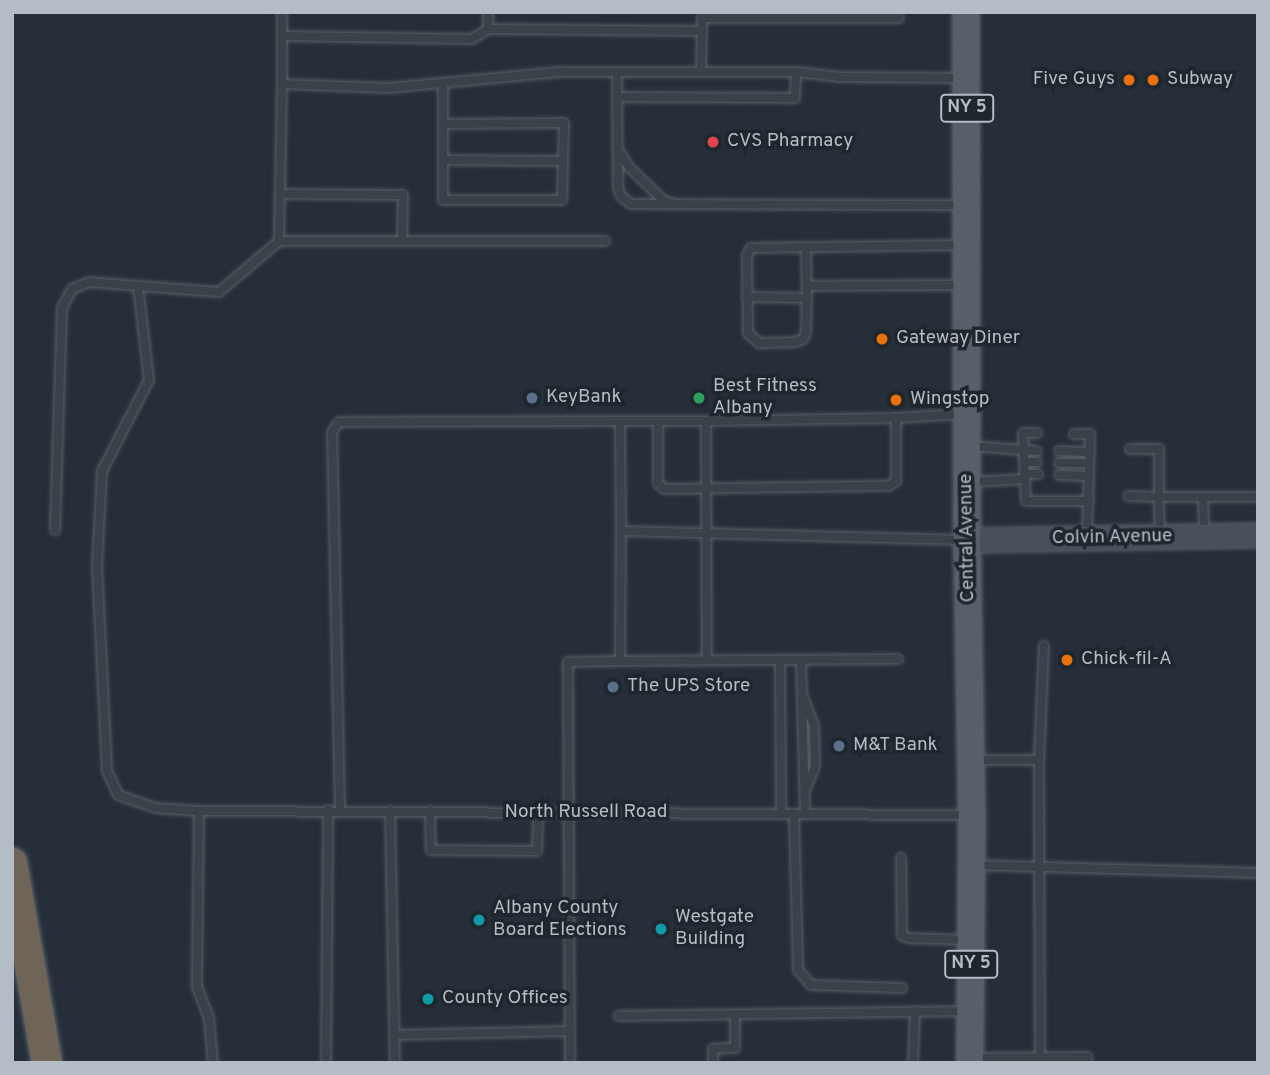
<!DOCTYPE html>
<html>
<head>
<meta charset="utf-8">
<style>
  body { margin:0 }
  #map { position:relative; width:1270px; height:1075px; overflow:hidden; background:#262f39; font-family:Overpass,sans-serif }
  div>[style] { position:absolute }
  .roads { filter:drop-shadow(0 0 2px #575f67) drop-shadow(0 0 2px #575f67) }
  .lane>* { height:8px; margin:-4px; padding:0 4px; transform-origin:4px; border-radius:4px; background:#394149 }
  .secondary>* { height:23px; margin:-11.5px; padding:0 11.5px; transform-origin:11.5px; border-radius:11.5px; background:#48505c }
  .primary>* { height:26px; margin:-13px; padding:0 13px; transform-origin:13px; border-radius:13px; background:#576069 }
  .highway>* { height:30px; margin:-15px; padding:0 15px; transform-origin:15px; border-radius:15px; background:#6e6457 }
  .dots>* { width:19px; height:19px; translate:-50% -50%; box-sizing:border-box; border:4px solid #1e262e; border-radius:50% }
  span { translate:-50% -50%; white-space:nowrap; text-align:center; line-height:1.15; -webkit-text-stroke:7px #1e262e; paint-order:stroke }
  .shield-label span { padding:2px 5px; background:#1e262e; border:2px solid; border-radius:5px; -webkit-text-stroke-width:0 }
  .shield-label { font-size:18px; color:#b4bcc5; font-weight:700 }
  .poi-label { font-size:19px; color:#b4bcc5 }
  .right { translate:-100% -50%; text-align:right }
  .left { translate:0 -50%; text-align:left }
  .street-label { font-size:19px; color:#b4bcc5 }
  .frame { position:absolute; inset:0; border:14px solid #b4bcc5; pointer-events:none }
</style>
</head>
<body>
<div id="map">
  <div class="roads">
    <div class="lane">
      <i style="left:282px;top:12px;width:72px;rotate:90deg"></i>
      <i style="left:282px;top:84px;width:106px;rotate:2.2deg"></i>
      <i style="left:388px;top:88px;width:175px;rotate:-5.3deg"></i>
      <i style="left:562px;top:72px;width:234px"></i>
      <i style="left:796px;top:72px;width:45px;rotate:6.3deg"></i>
      <i style="left:841px;top:77px;width:122px;rotate:0.5deg"></i>
      <i style="left:488px;top:12px;width:17px;rotate:90deg"></i>
      <i style="left:282px;top:36px;width:190px;rotate:0.9deg"></i>
      <i style="left:472px;top:39px;width:19px;rotate:-32deg"></i>
      <i style="left:488px;top:29px;width:214px;rotate:0.5deg"></i>
      <i style="left:617px;top:72px;width:116px;rotate:89.5deg"></i>
      <i style="left:618px;top:188px;width:9px;rotate:69deg"></i>
      <i style="left:621px;top:196px;width:13px;rotate:39deg"></i>
      <i style="left:631px;top:204px;width:332px;rotate:0.2deg"></i>
      <i style="left:701px;top:72px;width:54px;rotate:-88.9deg"></i>
      <i style="left:702px;top:18px;width:197px"></i>
      <i style="left:443px;top:83px;width:117px;rotate:90deg"></i>
      <i style="left:443px;top:200px;width:119px"></i>
      <i style="left:562px;top:200px;width:77px;rotate:-88.5deg"></i>
      <i style="left:564px;top:123px;width:121px;rotate:179.5deg"></i>
      <i style="left:282px;top:84px;width:157px;rotate:91.1deg"></i>
      <i style="left:279px;top:241px;width:79px;rotate:139.6deg"></i>
      <i style="left:219px;top:292px;width:81px;rotate:-175.8deg"></i>
      <i style="left:138px;top:286px;width:95px;rotate:83.3deg"></i>
      <i style="left:149px;top:380px;width:102px;rotate:117.3deg"></i>
      <i style="left:102px;top:471px;width:94px;rotate:93deg"></i>
      <i style="left:97px;top:565px;width:206px;rotate:87.2deg"></i>
      <i style="left:107px;top:771px;width:26px;rotate:65deg"></i>
      <i style="left:118px;top:795px;width:40px;rotate:18.9deg"></i>
      <i style="left:156px;top:808px;width:43px;rotate:4deg"></i>
      <i style="left:199px;top:811px;width:770px;rotate:0.3deg"></i>
      <i style="left:617px;top:97px;width:178px;rotate:0.3deg"></i>
      <i style="left:795px;top:98px;width:26px;rotate:-88deg"></i>
      <i style="left:620px;top:153px;width:15px;rotate:58deg"></i>
      <i style="left:628px;top:166px;width:50px;rotate:44.2deg"></i>
      <i style="left:664px;top:201px;width:8px;rotate:14deg"></i>
      <i style="left:443px;top:160px;width:120px;rotate:0.5deg"></i>
      <i style="left:281px;top:194px;width:122px;rotate:0.5deg"></i>
      <i style="left:403px;top:195px;width:46px;rotate:91.2deg"></i>
      <i style="left:279px;top:241px;width:326px"></i>
      <i style="left:806px;top:247px;width:39px;rotate:89deg"></i>
      <i style="left:962px;top:285px;width:155px;rotate:179.6deg"></i>
      <i style="left:807px;top:286px;width:46px;rotate:91.2deg"></i>
      <i style="left:806px;top:332px;width:8px;rotate:113deg"></i>
      <i style="left:803px;top:339px;width:9px;rotate:159deg"></i>
      <i style="left:795px;top:342px;width:36px;rotate:178deg"></i>
      <i style="left:759px;top:343px;width:15px;rotate:-138deg"></i>
      <i style="left:748px;top:333px;width:78px;rotate:-90.7deg"></i>
      <i style="left:747px;top:255px;width:8px;rotate:-60deg"></i>
      <i style="left:751px;top:248px;width:213px;rotate:-0.8deg"></i>
      <i style="left:747px;top:297px;width:60px;rotate:1deg"></i>
      <i style="left:896px;top:418px;width:67px;rotate:-3.4deg"></i>
      <i style="left:620px;top:421px;width:86px"></i>
      <i style="left:706px;top:421px;width:239px;rotate:89.8deg"></i>
      <i style="left:658px;top:421px;width:62px;rotate:90deg"></i>
      <i style="left:658px;top:483px;width:8px;rotate:45deg"></i>
      <i style="left:664px;top:489px;width:225px;rotate:-0.8deg"></i>
      <i style="left:889px;top:486px;width:9px;rotate:-36deg"></i>
      <i style="left:896px;top:481px;width:63px;rotate:-90deg"></i>
      <i style="left:896px;top:418px;width:190px;rotate:179.1deg"></i>
      <i style="left:1037px;top:433px;width:14px;rotate:180deg"></i>
      <i style="left:1023px;top:433px;width:68px;rotate:87.5deg"></i>
      <i style="left:1026px;top:501px;width:63px"></i>
      <i style="left:1074px;top:434px;width:16px"></i>
      <i style="left:1090px;top:434px;width:101px;rotate:91.7deg"></i>
      <i style="left:970px;top:446px;width:67px;rotate:4.3deg"></i>
      <i style="left:1059px;top:451px;width:31px;rotate:2deg"></i>
      <i style="left:1024px;top:462px;width:13px"></i>
      <i style="left:1059px;top:463px;width:30px"></i>
      <i style="left:1024px;top:474px;width:14px"></i>
      <i style="left:1059px;top:475px;width:30px;rotate:2deg"></i>
      <i style="left:971px;top:482px;width:53px;rotate:-3.2deg"></i>
      <i style="left:1128px;top:496px;width:31px;rotate:2deg"></i>
      <i style="left:1159px;top:497px;width:48px;rotate:-90deg"></i>
      <i style="left:1159px;top:449px;width:29px;rotate:180deg"></i>
      <i style="left:1203px;top:497px;width:36px;rotate:88deg"></i>
      <i style="left:55px;top:530px;width:222px;rotate:-88.2deg"></i>
      <i style="left:62px;top:308px;width:21px;rotate:-62deg"></i>
      <i style="left:72px;top:289px;width:18px;rotate:-22deg"></i>
      <i style="left:89px;top:282px;width:49px;rotate:4.7deg"></i>
      <i style="left:1160px;top:535px;width:38px;rotate:-92deg"></i>
      <i style="left:1159px;top:497px;width:99px"></i>
      <i style="left:780px;top:660px;width:154px;rotate:89.6deg"></i>
      <i style="left:801px;top:660px;width:154px;rotate:88.5deg"></i>
      <i style="left:620px;top:661px;width:278px;rotate:-0.4deg"></i>
      <i style="left:803px;top:697px;width:30px;rotate:69deg"></i>
      <i style="left:814px;top:725px;width:41px;rotate:88.6deg"></i>
      <i style="left:815px;top:766px;width:27px;rotate:112deg"></i>
      <i style="left:976px;top:760px;width:63px"></i>
      <i style="left:340px;top:810px;width:378px;rotate:-91.2deg"></i>
      <i style="left:332px;top:432px;width:12px;rotate:-55deg"></i>
      <i style="left:339px;top:422px;width:281px;rotate:-0.2deg"></i>
      <i style="left:620px;top:421px;width:110px;rotate:89.5deg"></i>
      <i style="left:621px;top:531px;width:343px;rotate:1.5deg"></i>
      <i style="left:199px;top:811px;width:176px;rotate:90.7deg"></i>
      <i style="left:197px;top:987px;width:34px;rotate:69deg"></i>
      <i style="left:209px;top:1019px;width:44px;rotate:84.8deg"></i>
      <i style="left:390px;top:811px;width:252px;rotate:88.9deg"></i>
      <i style="left:430px;top:811px;width:39px;rotate:89deg"></i>
      <i style="left:431px;top:850px;width:106px;rotate:0.5deg"></i>
      <i style="left:537px;top:851px;width:38px;rotate:-88deg"></i>
      <i style="left:794px;top:814px;width:156px;rotate:88.5deg"></i>
      <i style="left:798px;top:970px;width:20px;rotate:49deg"></i>
      <i style="left:811px;top:985px;width:91px;rotate:1.9deg"></i>
      <i style="left:901px;top:858px;width:77px;rotate:89.3deg"></i>
      <i style="left:902px;top:935px;width:7px;rotate:27deg"></i>
      <i style="left:908px;top:938px;width:60px;rotate:1.9deg"></i>
      <i style="left:974px;top:865px;width:284px;rotate:1.6deg"></i>
      <i style="left:619px;top:1016px;width:349px;rotate:-0.8deg"></i>
      <i style="left:394px;top:1035px;width:176px;rotate:-1.3deg"></i>
      <i style="left:1040px;top:1057px;width:297px;rotate:-90.2deg"></i>
      <i style="left:1039px;top:760px;width:114px;rotate:-87.5deg"></i>
      <i style="left:973px;top:1058px;width:114px;rotate:-0.5deg"></i>
      <i style="left:1087px;top:1057px;width:6px;rotate:90deg"></i>
      <i style="left:326px;top:1063px;width:253px;rotate:-89.5deg"></i>
      <i style="left:570px;top:1063px;width:401px;rotate:-90.3deg"></i>
      <i style="left:568px;top:662px;width:52px;rotate:-1.1deg"></i>
      <i style="left:620px;top:661px;width:130px;rotate:-89.6deg"></i>
      <i style="left:713px;top:1063px;width:14px;rotate:-90deg"></i>
      <i style="left:713px;top:1049px;width:22px;rotate:-3deg"></i>
      <i style="left:735px;top:1048px;width:33px;rotate:-90deg"></i>
      <i style="left:913px;top:1063px;width:52px;rotate:-87.8deg"></i>
    </div>
    <div class="secondary">
      <i style="left:967px;top:540px;width:291px;rotate:-1deg"></i>
    </div>
    <div class="primary">
      <i style="left:966px;top:12px;width:528px;rotate:89.89deg"></i>
      <i style="left:967px;top:540px;width:275px;rotate:89deg"></i>
      <i style="left:972px;top:815px;width:248px;rotate:90.5deg"></i>
    </div>
    <div class="highway">
      <i style="left:12px;top:863px;width:203px;rotate:80.1deg"></i>
    </div>
  </div>
  <div class="dots">
    <i style="left:1129px;top:80px;background:#e8710a"></i>
    <i style="left:1153px;top:80px;background:#e8710a"></i>
    <i style="left:713px;top:142px;background:#e0444e"></i>
    <i style="left:882px;top:339px;background:#e8710a"></i>
    <i style="left:532px;top:398px;background:#5c6f8a"></i>
    <i style="left:699px;top:398px;background:#2e9e5b"></i>
    <i style="left:896px;top:400px;background:#e8710a"></i>
    <i style="left:1067px;top:660px;background:#e8710a"></i>
    <i style="left:613px;top:687px;background:#5c6f8a"></i>
    <i style="left:839px;top:746px;background:#5c6f8a"></i>
    <i style="left:479px;top:920px;background:#0f9aa8"></i>
    <i style="left:661px;top:929px;background:#0f9aa8"></i>
    <i style="left:428px;top:999px;background:#0f9aa8"></i>
  </div>
  <div class="shield-label">
    <span style="left:967px;top:108px">NY 5</span>
    <span style="left:971px;top:964px">NY 5</span>
  </div>
  <div class="poi-label">
    <span class="right" style="left:1115px;top:80px">Five Guys</span>
    <span class="left" style="left:1167px;top:80px">Subway</span>
    <span class="left" style="left:727px;top:142px">CVS Pharmacy</span>
    <span class="left" style="left:896px;top:339px">Gateway Diner</span>
    <span class="left" style="left:713px;top:398px">Best Fitness<br>Albany</span>
    <span class="left" style="left:546px;top:398px">KeyBank</span>
    <span class="left" style="left:910px;top:400px">Wingstop</span>
    <span class="left" style="left:1081px;top:660px">Chick-fil-A</span>
    <span class="left" style="left:627px;top:687px">The UPS Store</span>
    <span class="left" style="left:853px;top:746px">M&amp;T Bank</span>
    <span class="left" style="left:493px;top:920px">Albany County<br>Board Elections</span>
    <span class="left" style="left:675px;top:929px">Westgate<br>Building</span>
    <span class="left" style="left:442px;top:999px">County Offices</span>
  </div>
  <div class="street-label">
    <span style="left:968px;top:538px;rotate:-91deg">Central Avenue</span>
    <span style="left:1112px;top:538px;rotate:-1deg">Colvin Avenue</span>
    <span style="left:586px;top:813px">North Russell Road</span>
  </div>
  <div class="frame"></div>
</div>
</body>
</html>
